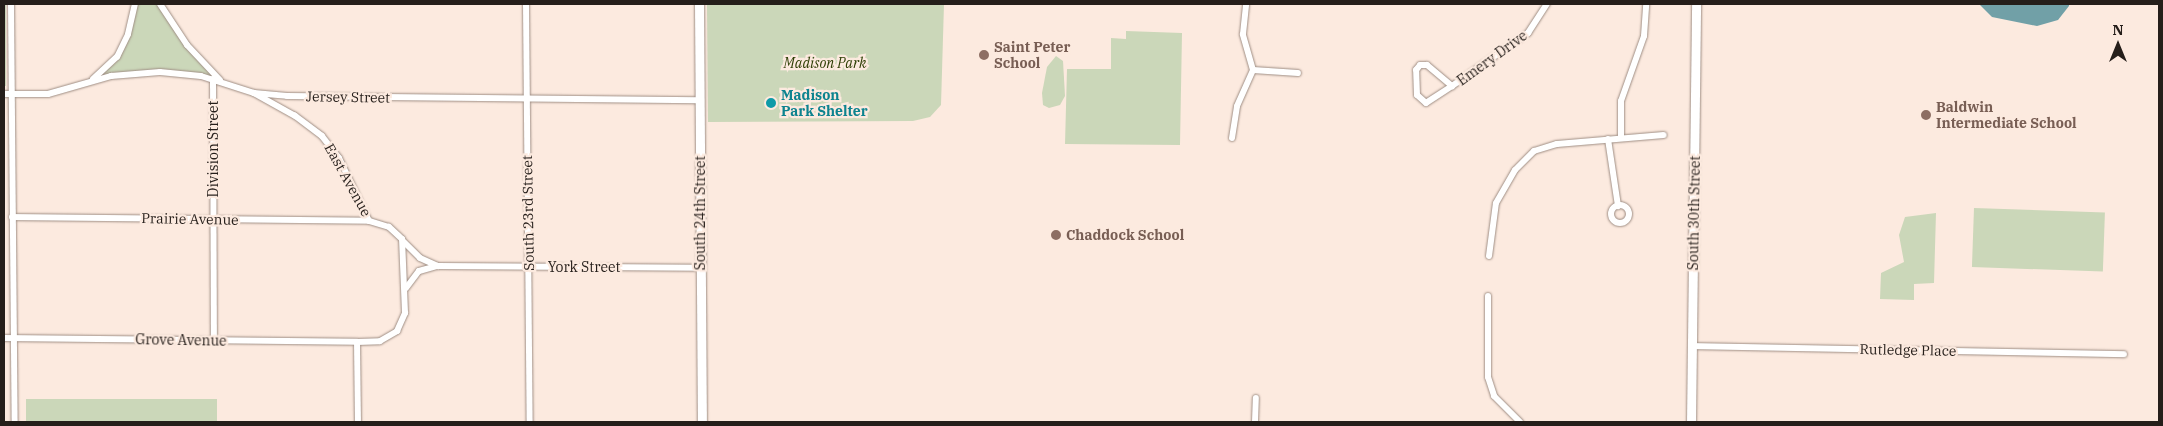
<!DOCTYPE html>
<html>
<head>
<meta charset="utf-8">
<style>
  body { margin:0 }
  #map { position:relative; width:2163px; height:426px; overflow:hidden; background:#fceadf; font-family:"IBM Plex Serif",serif }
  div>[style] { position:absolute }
  .green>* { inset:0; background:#cbd7b9; transform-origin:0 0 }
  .water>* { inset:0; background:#71a0a7 }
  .roads { filter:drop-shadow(0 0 1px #9f8e84) drop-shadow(0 0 1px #9f8e84) }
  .street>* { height:6px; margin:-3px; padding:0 3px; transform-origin:3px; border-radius:3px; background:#fff }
  .street>.ring { margin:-3px; padding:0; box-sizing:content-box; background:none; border:6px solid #fff; border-radius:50% }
  .secondary>* { height:9px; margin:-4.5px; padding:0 4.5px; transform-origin:4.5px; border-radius:4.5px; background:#fff }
  .dots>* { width:14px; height:14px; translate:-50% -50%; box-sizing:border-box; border:2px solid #fceadf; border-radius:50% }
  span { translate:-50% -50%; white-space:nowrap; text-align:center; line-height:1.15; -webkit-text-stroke:4.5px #fceadf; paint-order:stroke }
  .education-label { font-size:14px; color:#785e54; font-weight:700 }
  .left { translate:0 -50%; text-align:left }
  .street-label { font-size:14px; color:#251e1a }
  .park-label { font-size:14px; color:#2d3e04; font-style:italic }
  .culture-label { font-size:14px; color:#0d838f; font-weight:700 }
  .frame { position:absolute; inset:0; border:5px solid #251e1a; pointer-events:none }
  .north { position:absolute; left:2093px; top:20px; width:50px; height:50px; -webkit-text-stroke:4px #fceadf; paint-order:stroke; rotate:0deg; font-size:14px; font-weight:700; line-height:20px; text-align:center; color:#251e1a }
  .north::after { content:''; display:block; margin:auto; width:18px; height:22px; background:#251e1a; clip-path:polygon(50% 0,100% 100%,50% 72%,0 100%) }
</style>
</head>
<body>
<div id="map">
  <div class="green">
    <i style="left:4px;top:4px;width:2px;height:82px"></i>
    <i style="clip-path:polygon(136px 4px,159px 4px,217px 78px,178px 72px,94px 79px,117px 61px)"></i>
    <i style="clip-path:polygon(707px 4px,944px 4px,941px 105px,930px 117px,913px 121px,708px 122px)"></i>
    <i style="clip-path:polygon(1126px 31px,1182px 33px,1180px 145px,1065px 144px,1067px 69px,1111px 69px,1111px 38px,1126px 39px)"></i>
    <i style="clip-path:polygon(1056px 56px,1063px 61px,1065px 96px,1060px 105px,1049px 108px,1043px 105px,1042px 93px,1047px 67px)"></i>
    <i style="left:1974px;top:208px;width:131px;height:59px;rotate:2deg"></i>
    <i style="clip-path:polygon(1936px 213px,1934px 283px,1914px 284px,1914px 300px,1880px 299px,1881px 273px,1904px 262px,1899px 235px,1905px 217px)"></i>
    <i style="left:217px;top:399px;width:23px;height:191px;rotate:90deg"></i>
  </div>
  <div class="water">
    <i style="clip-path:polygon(1979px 4px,2069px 4px,2069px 6px,2058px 20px,2037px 26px,1992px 17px)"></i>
  </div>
  <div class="roads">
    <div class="street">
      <i style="left:11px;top:4px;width:418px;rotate:89.5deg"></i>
      <i style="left:160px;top:4px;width:49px;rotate:56.6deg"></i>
      <i style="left:187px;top:45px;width:48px;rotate:46.7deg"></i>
      <i style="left:526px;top:4px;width:418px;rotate:89.5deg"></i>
      <i style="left:1420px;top:65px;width:7px"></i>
      <i style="left:1427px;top:65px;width:33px;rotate:40deg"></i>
      <i style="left:1452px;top:86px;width:31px;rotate:147deg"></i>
      <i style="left:1426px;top:103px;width:12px;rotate:-138deg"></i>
      <i style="left:1417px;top:95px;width:25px;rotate:-92deg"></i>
      <i style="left:1416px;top:70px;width:6px;rotate:-51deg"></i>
      <i style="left:1253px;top:70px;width:45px;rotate:3.8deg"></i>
      <i style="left:93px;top:79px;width:33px;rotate:-43deg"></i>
      <i style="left:117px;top:57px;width:25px;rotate:-64deg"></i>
      <i style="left:128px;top:34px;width:31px;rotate:-77deg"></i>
      <i style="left:213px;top:79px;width:261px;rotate:89.8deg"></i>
      <i style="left:1452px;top:86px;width:93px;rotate:-34.9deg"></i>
      <i style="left:1528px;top:33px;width:35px;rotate:-57deg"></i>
      <i style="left:4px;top:94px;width:44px"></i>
      <i style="left:48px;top:94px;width:66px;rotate:-15.9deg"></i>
      <i style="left:111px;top:76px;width:49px;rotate:-4.7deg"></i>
      <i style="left:160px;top:72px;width:41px;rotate:5.6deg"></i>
      <i style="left:201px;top:76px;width:56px;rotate:17.8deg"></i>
      <i style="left:254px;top:93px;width:33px;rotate:5deg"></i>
      <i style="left:287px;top:96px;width:412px;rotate:0.6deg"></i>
      <i style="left:1621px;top:137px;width:36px;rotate:-90deg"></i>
      <i style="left:1621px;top:101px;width:69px;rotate:-70.5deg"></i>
      <i style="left:1644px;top:36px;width:32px;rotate:-86deg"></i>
      <i style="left:1232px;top:138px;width:32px;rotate:-81deg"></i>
      <i style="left:1237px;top:106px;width:39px;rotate:-66deg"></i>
      <i style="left:1253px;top:70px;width:37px;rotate:-106deg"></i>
      <i style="left:1243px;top:34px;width:30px;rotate:-84deg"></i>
      <i style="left:1608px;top:139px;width:68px;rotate:81.5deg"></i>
      <i class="ring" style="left:1611px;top:205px;width:12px;height:12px"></i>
      <i style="left:12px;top:217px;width:357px;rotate:0.6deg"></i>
      <i style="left:403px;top:241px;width:24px;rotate:45deg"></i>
      <i style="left:420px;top:258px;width:20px;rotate:24deg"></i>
      <i style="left:438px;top:266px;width:262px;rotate:0.4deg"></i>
      <i style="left:1489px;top:256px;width:53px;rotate:-82.5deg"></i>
      <i style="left:1496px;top:203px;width:38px;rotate:-60deg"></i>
      <i style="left:1515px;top:170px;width:27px;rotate:-45deg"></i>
      <i style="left:1534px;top:151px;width:24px;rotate:-17deg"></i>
      <i style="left:1557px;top:144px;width:107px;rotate:-4.8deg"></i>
      <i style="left:406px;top:288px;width:21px;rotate:-53deg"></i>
      <i style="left:419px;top:271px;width:19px;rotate:-16deg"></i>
      <i style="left:1488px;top:296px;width:81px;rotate:90deg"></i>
      <i style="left:1488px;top:377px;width:20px;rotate:72deg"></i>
      <i style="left:1494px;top:396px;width:37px;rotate:45deg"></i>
      <i style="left:4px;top:338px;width:353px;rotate:0.6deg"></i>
      <i style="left:357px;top:342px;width:23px;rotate:-2deg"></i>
      <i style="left:380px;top:341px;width:20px;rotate:-30deg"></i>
      <i style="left:397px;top:331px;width:20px;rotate:-66deg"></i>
      <i style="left:405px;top:313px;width:74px;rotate:-92.3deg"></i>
      <i style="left:402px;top:239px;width:18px;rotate:-137deg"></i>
      <i style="left:389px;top:227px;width:21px;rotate:-163deg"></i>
      <i style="left:369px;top:221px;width:70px;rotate:-115.5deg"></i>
      <i style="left:339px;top:158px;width:28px;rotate:-128deg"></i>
      <i style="left:322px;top:136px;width:34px;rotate:-143deg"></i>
      <i style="left:295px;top:116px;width:47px;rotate:-150.7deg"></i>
      <i style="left:357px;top:342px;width:80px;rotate:89.3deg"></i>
      <i style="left:1692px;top:346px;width:432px;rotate:1.1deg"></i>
      <i style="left:1255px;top:422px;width:24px;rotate:-88deg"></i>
    </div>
    <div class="secondary">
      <i style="left:699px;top:4px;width:418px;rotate:89.6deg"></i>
      <i style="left:1691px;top:422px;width:418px;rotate:-89.3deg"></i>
    </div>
  </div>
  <div class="dots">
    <i style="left:984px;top:55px;background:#8d6e63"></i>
    <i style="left:771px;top:103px;background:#0f9aa8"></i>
    <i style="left:1926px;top:115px;background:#8d6e63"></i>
    <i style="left:1056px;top:235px;background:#8d6e63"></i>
  </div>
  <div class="education-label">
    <span class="left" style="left:994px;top:55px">Saint Peter<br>School</span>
    <span class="left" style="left:1936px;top:115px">Baldwin<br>Intermediate School</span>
    <span class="left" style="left:1066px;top:235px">Chaddock School</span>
  </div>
  <div class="street-label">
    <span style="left:1492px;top:58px;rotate:-36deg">Emery Drive</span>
    <span style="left:348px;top:97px;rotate:1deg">Jersey Street</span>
    <span style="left:213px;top:149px;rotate:-90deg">Division Street</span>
    <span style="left:348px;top:180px;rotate:61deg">East Avenue</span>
    <span style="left:528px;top:213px;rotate:-91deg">South 23rd Street</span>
    <span style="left:700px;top:213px;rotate:-90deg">South 24th Street</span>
    <span style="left:1694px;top:213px;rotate:-89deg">South 30th Street</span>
    <span style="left:190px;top:219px;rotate:1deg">Prairie Avenue</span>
    <span style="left:584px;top:267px">York Street</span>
    <span style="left:181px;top:340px;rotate:1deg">Grove Avenue</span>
    <span style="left:1908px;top:350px;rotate:1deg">Rutledge Place</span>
  </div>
  <div class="park-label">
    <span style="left:825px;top:63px">Madison Park</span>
  </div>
  <div class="culture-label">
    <span class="left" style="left:781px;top:103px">Madison<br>Park Shelter</span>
  </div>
  <div class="frame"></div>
  <div class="north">N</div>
</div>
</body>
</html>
